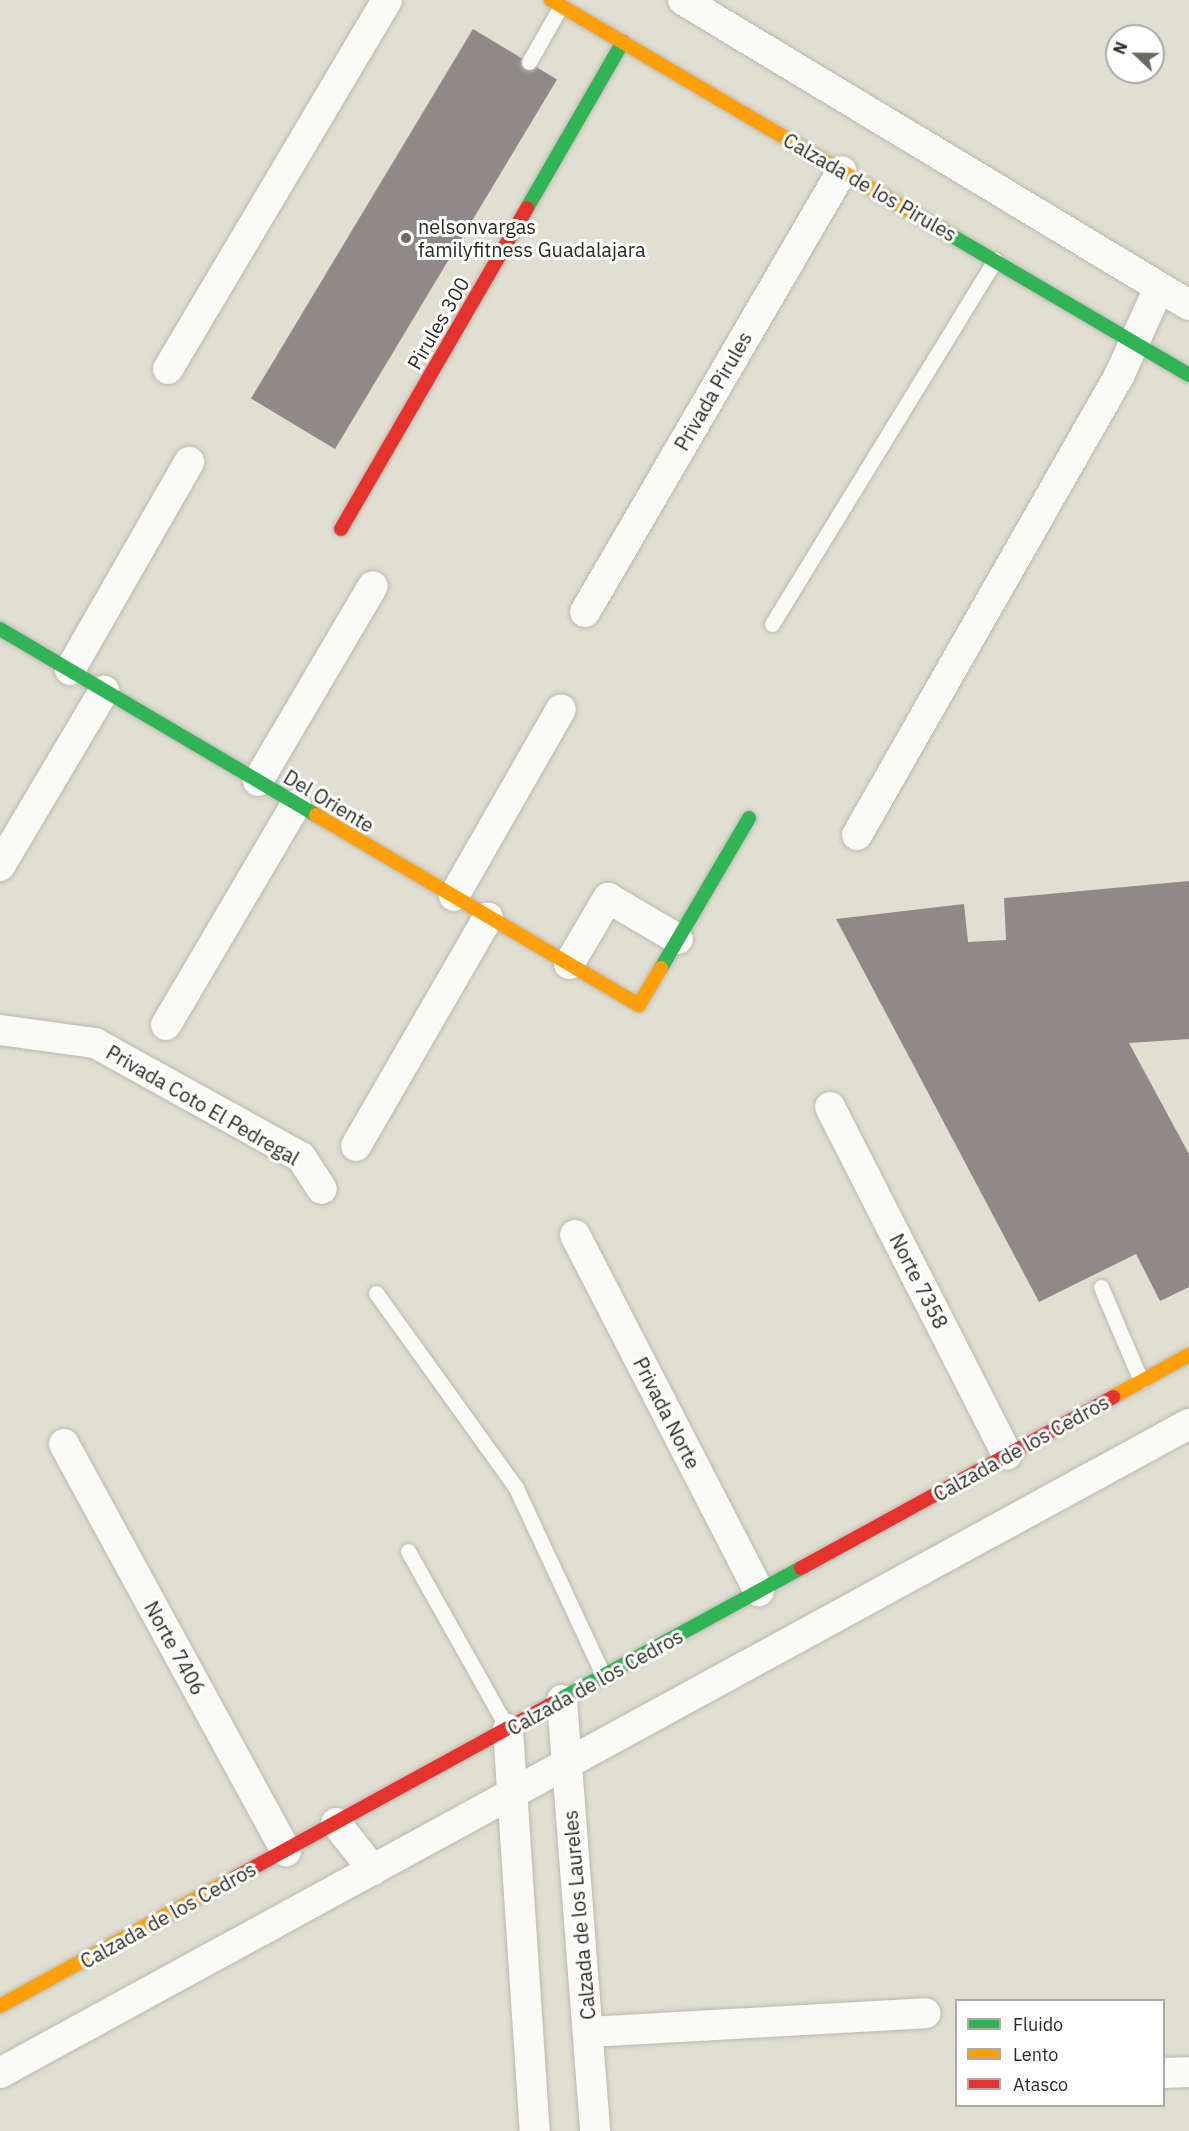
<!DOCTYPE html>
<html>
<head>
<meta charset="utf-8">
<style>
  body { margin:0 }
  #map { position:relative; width:1189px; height:2131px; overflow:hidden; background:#e1dfd2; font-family:"IBM Plex Sans",sans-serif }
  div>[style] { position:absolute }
  .building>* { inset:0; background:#8f898a; transform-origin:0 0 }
  .roads { filter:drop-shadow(0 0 2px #bbb9af) drop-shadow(0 0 2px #bbb9af) }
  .lane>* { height:15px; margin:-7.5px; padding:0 7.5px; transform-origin:7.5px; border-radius:7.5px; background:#fafaf8 }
  .street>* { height:30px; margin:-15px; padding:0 15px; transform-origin:15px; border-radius:15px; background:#fafaf8 }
  .fast>* { height:14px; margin:-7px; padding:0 7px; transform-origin:7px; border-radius:7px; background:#30b455 }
  .slow>* { height:14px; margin:-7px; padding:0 7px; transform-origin:7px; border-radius:7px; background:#ff9f0a }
  .jam>* { height:14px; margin:-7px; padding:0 7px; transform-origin:7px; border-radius:7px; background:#e5322d }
  .dots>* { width:16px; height:16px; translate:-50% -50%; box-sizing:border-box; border:3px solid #fff; border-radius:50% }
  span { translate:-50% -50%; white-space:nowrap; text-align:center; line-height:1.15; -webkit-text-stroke:6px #fff; paint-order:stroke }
  .street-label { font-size:20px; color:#2c2a22 }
  .poi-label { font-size:20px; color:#2c2a22 }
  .left { translate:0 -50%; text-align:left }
  .legend { position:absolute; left:955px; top:1999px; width:210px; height:108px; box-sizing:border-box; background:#fff; border:2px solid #abaaa7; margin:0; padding:8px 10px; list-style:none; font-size:18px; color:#2c2a22 }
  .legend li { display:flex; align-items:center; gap:12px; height:30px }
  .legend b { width:30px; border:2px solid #abaaa7 }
  .north { position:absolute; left:1105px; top:24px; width:60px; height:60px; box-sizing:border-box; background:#fff; border:2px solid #abaaa7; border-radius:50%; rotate:292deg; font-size:16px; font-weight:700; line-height:24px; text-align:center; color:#2c2a22 }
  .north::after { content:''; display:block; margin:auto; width:21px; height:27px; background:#6b6960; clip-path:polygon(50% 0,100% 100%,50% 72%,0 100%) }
</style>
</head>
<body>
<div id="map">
  <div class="building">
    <i style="left:473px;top:29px;width:98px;height:431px;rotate:31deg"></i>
    <i style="clip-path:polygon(1189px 881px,1189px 1039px,1129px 1043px,1189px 1154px,1189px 1287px,1160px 1301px,1136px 1254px,1039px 1302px,836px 919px,964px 904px,968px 942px,1006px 940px,1004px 898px)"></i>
  </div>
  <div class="roads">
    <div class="lane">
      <i style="left:529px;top:62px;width:64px;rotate:-60.3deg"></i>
      <i style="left:772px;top:624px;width:427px;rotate:-58.5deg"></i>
      <i style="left:1101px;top:1287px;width:102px;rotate:66.9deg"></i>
      <i style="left:376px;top:1293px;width:240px;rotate:54.3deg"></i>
      <i style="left:516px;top:1488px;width:208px;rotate:65deg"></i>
      <i style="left:408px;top:1551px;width:204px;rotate:60.7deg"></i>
    </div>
    <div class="street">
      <i style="left:683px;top:0;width:591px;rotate:31.08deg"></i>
      <i style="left:168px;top:369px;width:429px;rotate:-59.3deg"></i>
      <i style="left:585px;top:612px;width:510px;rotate:-59.77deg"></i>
      <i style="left:70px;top:670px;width:240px;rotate:-60.2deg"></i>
      <i style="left:258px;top:781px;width:226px;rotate:-59.5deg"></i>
      <i style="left:857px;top:835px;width:529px;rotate:-60.28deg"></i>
      <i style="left:1119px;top:376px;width:97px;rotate:-65.6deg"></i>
      <i style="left:0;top:866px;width:204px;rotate:-59.3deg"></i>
      <i style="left:454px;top:896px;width:215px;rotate:-60.2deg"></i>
      <i style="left:569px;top:964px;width:77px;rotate:-59.4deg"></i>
      <i style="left:608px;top:898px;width:81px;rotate:30.4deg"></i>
      <i style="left:166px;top:1025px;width:256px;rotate:-59.5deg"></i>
      <i style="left:0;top:1030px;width:96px;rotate:7.8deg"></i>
      <i style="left:95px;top:1043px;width:235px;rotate:29deg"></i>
      <i style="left:301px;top:1157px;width:38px;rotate:57deg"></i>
      <i style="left:830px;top:1107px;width:390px;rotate:63deg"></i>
      <i style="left:356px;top:1146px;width:264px;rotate:-60deg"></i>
      <i style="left:575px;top:1235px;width:401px;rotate:62.7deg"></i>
      <i style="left:64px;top:1444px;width:464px;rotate:61.4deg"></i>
      <i style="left:562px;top:1700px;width:432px;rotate:85.6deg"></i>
      <i style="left:508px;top:1729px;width:403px;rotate:86.2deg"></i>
      <i style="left:336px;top:1823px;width:60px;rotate:51.8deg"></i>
      <i style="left:589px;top:2032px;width:337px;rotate:-3.2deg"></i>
      <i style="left:0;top:2073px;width:1355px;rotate:-28.63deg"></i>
      <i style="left:1164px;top:2073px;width:25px;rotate:-2deg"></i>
    </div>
    <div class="fast">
      <i style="left:527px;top:208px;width:192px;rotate:-60deg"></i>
      <i style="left:925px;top:220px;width:306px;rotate:30.4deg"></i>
      <i style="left:0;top:629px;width:367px;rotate:30.5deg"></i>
      <i style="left:661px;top:968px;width:174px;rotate:-59.6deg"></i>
      <i style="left:557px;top:1701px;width:278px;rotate:-28.6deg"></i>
    </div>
    <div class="slow">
      <i style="left:551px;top:0;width:434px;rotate:30.5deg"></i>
      <i style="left:316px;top:815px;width:375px;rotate:30.5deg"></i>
      <i style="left:639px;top:1005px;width:43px;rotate:-59.3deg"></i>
      <i style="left:1113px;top:1397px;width:87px;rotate:-28.9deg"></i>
      <i style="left:0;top:2006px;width:269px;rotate:-28.7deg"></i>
    </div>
    <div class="jam">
      <i style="left:341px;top:529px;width:371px;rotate:-59.9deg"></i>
      <i style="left:801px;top:1568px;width:356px;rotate:-28.7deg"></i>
      <i style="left:236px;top:1877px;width:366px;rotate:-28.7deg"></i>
    </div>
  </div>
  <div class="dots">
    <i style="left:406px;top:238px;background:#6b6960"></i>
  </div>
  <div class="street-label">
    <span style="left:870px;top:187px;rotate:30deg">Calzada de los Pirules</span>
    <span style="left:438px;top:323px;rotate:-60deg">Pirules 300</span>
    <span style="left:713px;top:391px;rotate:-60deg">Privada Pirules</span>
    <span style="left:329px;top:801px;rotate:31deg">Del Oriente</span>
    <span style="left:203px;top:1105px;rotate:30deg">Privada Coto El Pedregal</span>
    <span style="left:919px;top:1281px;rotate:63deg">Norte 7358</span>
    <span style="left:667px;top:1413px;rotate:63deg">Privada Norte</span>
    <span style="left:1021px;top:1448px;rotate:-29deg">Calzada de los Cedros</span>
    <span style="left:175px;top:1648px;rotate:61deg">Norte 7406</span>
    <span style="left:595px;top:1682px;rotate:-29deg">Calzada de los Cedros</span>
    <span style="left:168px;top:1915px;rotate:-29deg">Calzada de los Cedros</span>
    <span style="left:579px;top:1915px;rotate:-95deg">Calzada de los Laureles</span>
  </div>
  <div class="poi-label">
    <span class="left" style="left:418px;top:238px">nelsonvargas<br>familyfitness Guadalajara</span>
  </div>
  <ul class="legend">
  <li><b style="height:8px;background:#30b455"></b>Fluido</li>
  <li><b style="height:8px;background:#ff9f0a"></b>Lento</li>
  <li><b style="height:8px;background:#e5322d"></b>Atasco</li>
  </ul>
  <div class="north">N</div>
</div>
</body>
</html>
